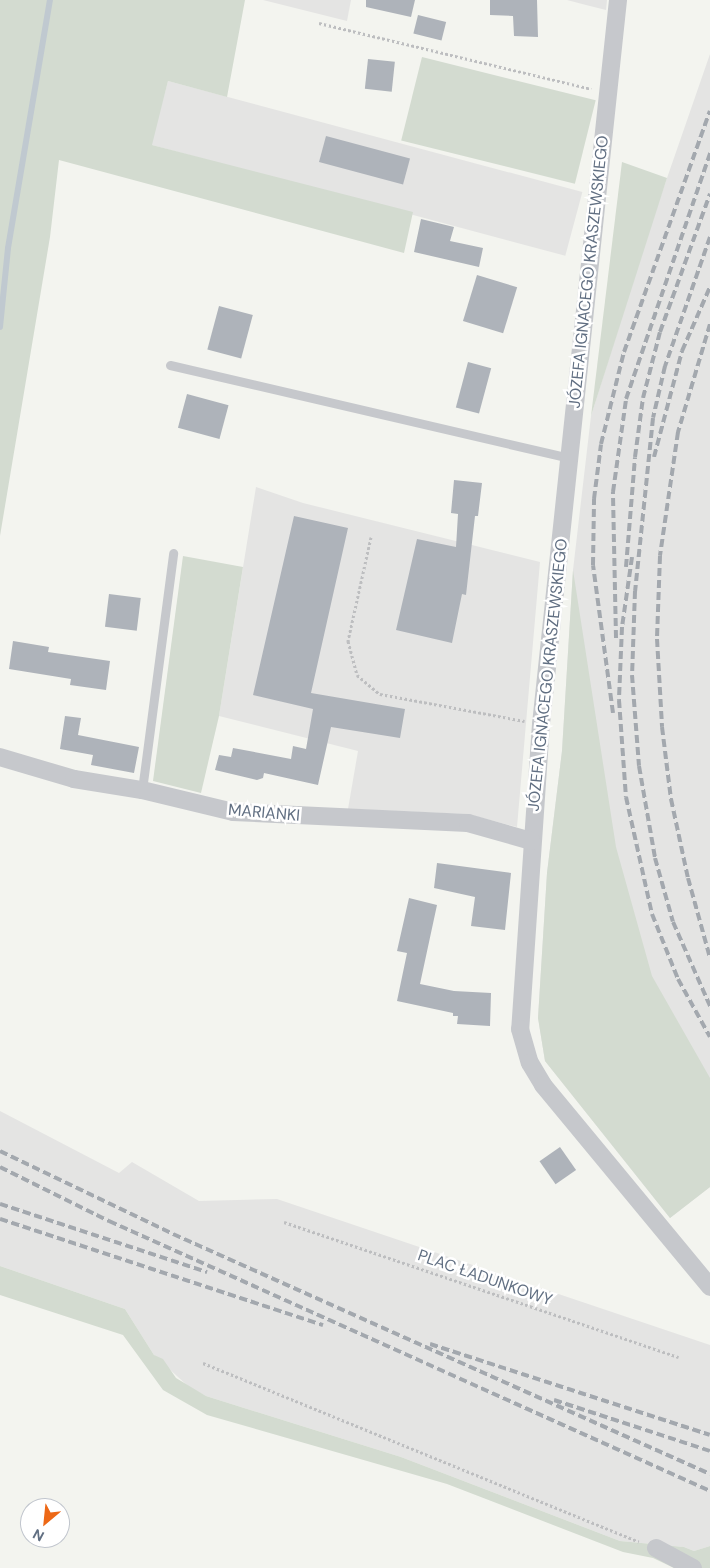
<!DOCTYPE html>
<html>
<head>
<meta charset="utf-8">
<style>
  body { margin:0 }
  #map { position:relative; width:710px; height:1568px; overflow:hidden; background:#f3f4ef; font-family:"DM Sans",sans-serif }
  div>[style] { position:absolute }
  .built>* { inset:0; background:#e4e4e3; transform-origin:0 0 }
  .green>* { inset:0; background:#d3dbd0; transform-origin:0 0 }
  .stream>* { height:6px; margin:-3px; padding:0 3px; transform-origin:3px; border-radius:3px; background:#c0c9d0 }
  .building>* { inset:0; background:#aeb3ba; transform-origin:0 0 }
  .path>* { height:3px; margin-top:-1.5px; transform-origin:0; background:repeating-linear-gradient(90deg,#bdbec0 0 2.5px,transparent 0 5px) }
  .service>* { height:9px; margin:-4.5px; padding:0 4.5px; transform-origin:4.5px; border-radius:4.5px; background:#c6c8cc }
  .minor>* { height:18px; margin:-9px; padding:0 9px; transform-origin:9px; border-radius:9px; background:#c6c8cc }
  .rail>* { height:4px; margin-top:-2px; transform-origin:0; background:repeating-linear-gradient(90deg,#a3a8ae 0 8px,transparent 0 12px) }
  span { translate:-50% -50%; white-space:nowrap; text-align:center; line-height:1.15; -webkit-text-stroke:5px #fff; paint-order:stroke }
  .street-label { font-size:16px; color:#616f82 }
  .north { position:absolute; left:20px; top:1498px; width:50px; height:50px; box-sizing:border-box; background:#fff; border:1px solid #c0c5cd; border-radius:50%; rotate:208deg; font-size:14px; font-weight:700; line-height:20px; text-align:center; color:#616f82 }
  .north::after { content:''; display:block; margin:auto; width:18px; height:22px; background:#ed6816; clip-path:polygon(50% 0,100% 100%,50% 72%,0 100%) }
</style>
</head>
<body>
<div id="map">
  <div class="built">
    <i style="clip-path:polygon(263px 0,351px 0,347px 21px)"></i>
    <i style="clip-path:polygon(567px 0,607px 0,606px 10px,586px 5px)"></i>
    <i style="clip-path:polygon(710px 54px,710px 1187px,670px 1218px,545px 1061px,538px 1018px,547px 873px,562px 751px,573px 570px,591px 416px,649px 230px)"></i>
    <i style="left:168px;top:81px;width:429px;height:66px;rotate:15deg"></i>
    <i style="clip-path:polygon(256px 487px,303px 503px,540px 562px,517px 827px,467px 814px,348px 809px,358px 751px,219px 716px)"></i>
    <i style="clip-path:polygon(0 1111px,119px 1173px,132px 1162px,199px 1201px,277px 1199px,710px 1345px,710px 1546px,694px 1551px,684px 1547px,620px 1541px,401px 1457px,206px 1396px,189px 1387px,154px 1355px,125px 1309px,0 1266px)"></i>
  </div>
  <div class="green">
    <i style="clip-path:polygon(0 0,245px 0,227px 97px,168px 81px,152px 145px,413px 212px,404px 253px,59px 160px,50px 237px,0 536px)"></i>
    <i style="left:422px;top:57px;width:179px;height:86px;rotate:14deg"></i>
    <i style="clip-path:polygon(622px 162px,667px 178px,591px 416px)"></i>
    <i style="clip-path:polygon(183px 556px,243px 567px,219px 716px,201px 793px,153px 781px)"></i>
    <i style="clip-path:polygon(573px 570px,616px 847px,652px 976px,710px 1078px,710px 1187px,670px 1218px,545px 1061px,538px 1018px,547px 873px,562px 751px)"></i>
    <i style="clip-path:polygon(0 1266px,125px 1309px,154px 1355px,163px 1359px,176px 1378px,206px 1396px,401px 1457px,620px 1541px,684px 1547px,694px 1551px,710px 1546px,710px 1568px,674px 1568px,653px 1558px,623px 1552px,447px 1484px,207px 1415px,163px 1390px,123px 1335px,0 1295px)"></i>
  </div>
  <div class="stream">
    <i style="left:0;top:327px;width:79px;rotate:-84.2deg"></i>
    <i style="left:8px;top:248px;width:252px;rotate:-80.4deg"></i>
  </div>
  <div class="building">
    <i style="clip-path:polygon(366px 0,415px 0,411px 17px,366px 7px)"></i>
    <i style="clip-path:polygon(490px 0,537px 0,538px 37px,514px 36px,513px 16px,490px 15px)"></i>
    <i style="left:418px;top:15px;width:29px;height:19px;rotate:14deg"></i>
    <i style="left:368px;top:59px;width:27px;height:30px;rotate:6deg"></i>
    <i style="left:326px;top:136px;width:87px;height:27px;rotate:15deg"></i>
    <i style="clip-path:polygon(421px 219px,454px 227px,450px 241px,483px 248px,479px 267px,414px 252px)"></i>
    <i style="left:477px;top:275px;width:42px;height:48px;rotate:17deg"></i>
    <i style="left:219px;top:306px;width:35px;height:45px;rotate:15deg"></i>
    <i style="left:468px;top:362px;width:24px;height:47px;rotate:15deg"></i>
    <i style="left:187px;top:394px;width:43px;height:35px;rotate:15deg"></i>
    <i style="clip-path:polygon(454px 480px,482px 483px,478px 516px,475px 516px,466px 595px,462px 594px,452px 643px,396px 630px,417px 539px,456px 547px,458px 514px,451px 513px)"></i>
    <i style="clip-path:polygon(294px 516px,348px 528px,311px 693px,405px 709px,400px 738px,331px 727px,318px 785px,264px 773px,263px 778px,257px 780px,215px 770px,219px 755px,231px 757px,233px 748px,291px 759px,293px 746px,306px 749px,313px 709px,253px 695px)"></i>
    <i style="left:109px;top:594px;width:32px;height:33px;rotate:7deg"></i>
    <i style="clip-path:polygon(13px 641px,49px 647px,48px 652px,110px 661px,106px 690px,70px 685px,71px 679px,9px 669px)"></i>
    <i style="clip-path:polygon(65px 716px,81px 718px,78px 735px,139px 747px,134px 773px,91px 765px,93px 755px,60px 749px)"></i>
    <i style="clip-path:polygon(437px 863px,511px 873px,505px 930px,471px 926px,475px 897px,434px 888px)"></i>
    <i style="clip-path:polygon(409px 898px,437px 905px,420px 984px,454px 991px,491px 993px,490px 1026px,457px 1024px,458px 1016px,453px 1016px,453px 1013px,397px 1001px,407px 953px,397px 951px)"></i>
    <i style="left:560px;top:1147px;width:28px;height:25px;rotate:55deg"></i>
  </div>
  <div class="path">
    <i style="left:319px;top:23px;width:280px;rotate:13.6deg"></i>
    <i style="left:371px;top:537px;width:107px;rotate:102.5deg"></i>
    <i style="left:348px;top:641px;width:35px;rotate:75deg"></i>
    <i style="left:357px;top:675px;width:30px;rotate:40deg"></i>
    <i style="left:380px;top:694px;width:147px;rotate:10.6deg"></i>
    <i style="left:284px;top:1222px;width:417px;rotate:18.9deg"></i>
    <i style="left:203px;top:1363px;width:471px;rotate:22.3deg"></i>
  </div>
  <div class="service">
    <i style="left:170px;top:365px;width:411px;rotate:13.1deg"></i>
    <i style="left:142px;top:790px;width:239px;rotate:-82.5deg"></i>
  </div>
  <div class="minor">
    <i style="left:618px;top:0;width:728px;rotate:96.07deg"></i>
    <i style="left:541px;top:724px;width:306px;rotate:93.9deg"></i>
    <i style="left:520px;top:1029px;width:35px;rotate:74deg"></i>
    <i style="left:530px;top:1063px;width:26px;rotate:59deg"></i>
    <i style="left:543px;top:1085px;width:262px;rotate:50.4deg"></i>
    <i style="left:0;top:757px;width:77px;rotate:16.6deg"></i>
    <i style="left:74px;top:779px;width:69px;rotate:9.2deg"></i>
    <i style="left:142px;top:790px;width:94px;rotate:13.6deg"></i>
    <i style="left:233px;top:812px;width:235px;rotate:2.7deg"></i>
    <i style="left:468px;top:823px;width:66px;rotate:15.9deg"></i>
    <i style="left:656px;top:1548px;width:42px;rotate:28.4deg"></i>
  </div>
  <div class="rail">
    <i style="left:710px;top:237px;width:137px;rotate:109.2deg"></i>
    <i style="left:665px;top:366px;width:53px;rotate:103deg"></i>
    <i style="left:653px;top:418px;width:174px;rotate:95.9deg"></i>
    <i style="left:635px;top:591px;width:84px;rotate:92deg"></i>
    <i style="left:632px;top:675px;width:91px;rotate:85.6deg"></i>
    <i style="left:639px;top:766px;width:93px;rotate:80.1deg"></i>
    <i style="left:655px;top:858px;width:66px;rotate:74.3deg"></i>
    <i style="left:673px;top:922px;width:92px;rotate:66.2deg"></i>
    <i style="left:710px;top:324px;width:113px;rotate:106.5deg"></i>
    <i style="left:678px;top:432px;width:125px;rotate:98.3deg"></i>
    <i style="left:660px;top:556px;width:83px;rotate:92.1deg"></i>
    <i style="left:657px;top:639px;width:88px;rotate:86.7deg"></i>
    <i style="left:662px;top:727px;width:73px;rotate:82.9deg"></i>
    <i style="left:671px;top:799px;width:81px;rotate:77.9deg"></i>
    <i style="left:688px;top:878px;width:83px;rotate:74.6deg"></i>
    <i style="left:654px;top:457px;width:110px;rotate:-75.2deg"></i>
    <i style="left:682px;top:351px;width:70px;rotate:-66.4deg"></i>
    <i style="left:632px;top:557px;width:71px;rotate:98.1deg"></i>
    <i style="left:622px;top:627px;width:73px;rotate:92.4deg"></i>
    <i style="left:619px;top:700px;width:97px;rotate:85.9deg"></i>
    <i style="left:626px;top:797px;width:120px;rotate:77.5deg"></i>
    <i style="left:652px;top:914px;width:70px;rotate:68.2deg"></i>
    <i style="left:678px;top:979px;width:66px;rotate:61.1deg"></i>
    <i style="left:626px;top:567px;width:110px;rotate:-85.3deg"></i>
    <i style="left:635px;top:457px;width:60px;rotate:-82.3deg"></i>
    <i style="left:643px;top:398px;width:68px;rotate:-75.6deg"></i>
    <i style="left:660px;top:332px;width:147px;rotate:-70.1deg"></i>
    <i style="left:616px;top:638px;width:146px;rotate:-91.2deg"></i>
    <i style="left:613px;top:492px;width:94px;rotate:-82deg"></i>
    <i style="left:626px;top:399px;width:260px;rotate:-71.1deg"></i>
    <i style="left:613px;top:713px;width:149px;rotate:-97.7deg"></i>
    <i style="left:593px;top:565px;width:66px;rotate:-89.1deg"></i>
    <i style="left:594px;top:499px;width:55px;rotate:-82.7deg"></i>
    <i style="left:601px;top:444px;width:95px;rotate:-76deg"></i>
    <i style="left:624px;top:352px;width:256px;rotate:-70.4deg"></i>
    <i style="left:0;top:1151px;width:192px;rotate:25.6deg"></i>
    <i style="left:173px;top:1234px;width:588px;rotate:24.08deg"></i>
    <i style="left:0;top:1167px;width:122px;rotate:26.4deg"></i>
    <i style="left:109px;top:1221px;width:659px;rotate:24.19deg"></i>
    <i style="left:0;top:1204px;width:218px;rotate:18.2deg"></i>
    <i style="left:0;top:1219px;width:340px;rotate:18.2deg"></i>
    <i style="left:430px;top:1344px;width:294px;rotate:18deg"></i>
    <i style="left:554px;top:1400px;width:164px;rotate:18.1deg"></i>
  </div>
  <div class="street-label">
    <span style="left:589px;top:272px;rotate:-84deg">JÓZEFA IGNACEGO KRASZEWSKIEGO</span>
    <span style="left:548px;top:675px;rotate:-84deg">JÓZEFA IGNACEGO KRASZEWSKIEGO</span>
    <span style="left:264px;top:813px;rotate:5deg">MARIANKI</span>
    <span style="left:485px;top:1278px;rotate:19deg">PLAC ŁADUNKOWY</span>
  </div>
  <div class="north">N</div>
</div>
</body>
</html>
